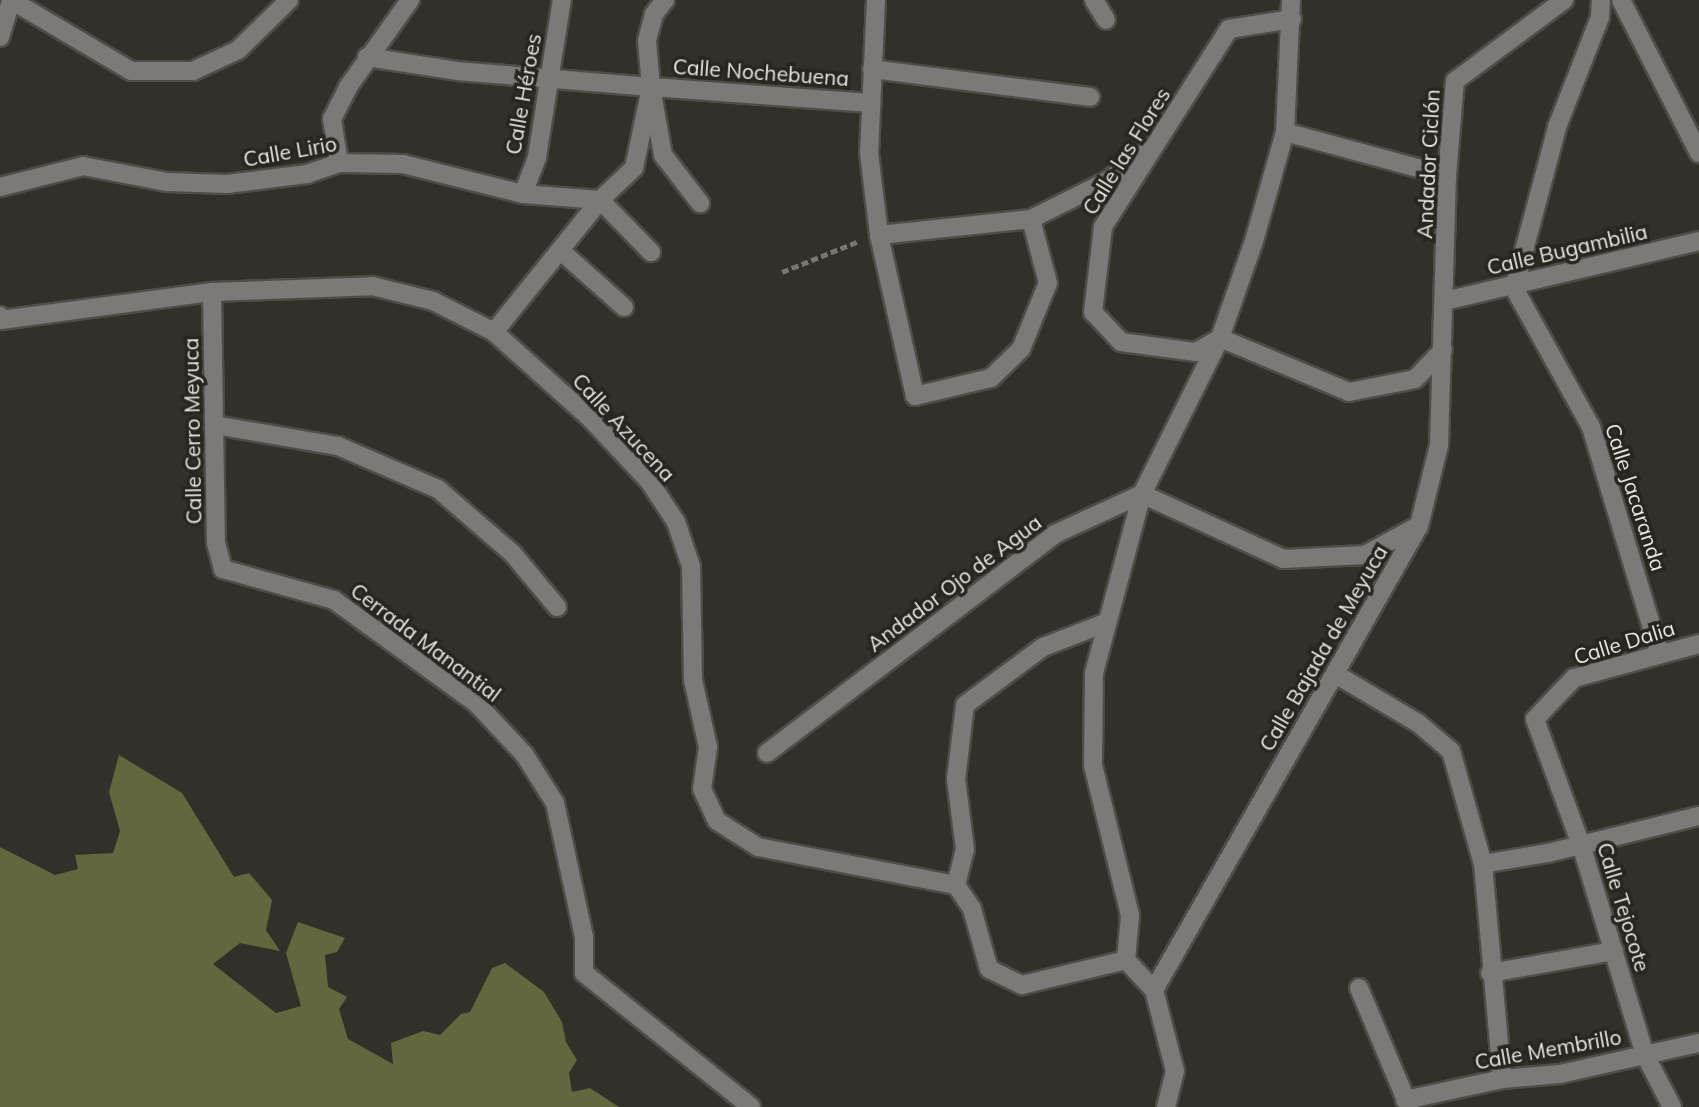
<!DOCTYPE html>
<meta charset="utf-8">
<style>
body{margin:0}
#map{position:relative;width:1699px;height:1107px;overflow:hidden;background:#332f29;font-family:Mulish,sans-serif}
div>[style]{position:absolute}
.forest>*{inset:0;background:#62673e}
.path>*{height:4.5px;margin-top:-2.25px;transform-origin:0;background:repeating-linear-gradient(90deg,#7a7772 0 7px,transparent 0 10.5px)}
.roads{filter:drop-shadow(2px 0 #504c47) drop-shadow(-2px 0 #504c47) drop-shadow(0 2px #504c47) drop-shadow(0 -2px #504c47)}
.minor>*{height:18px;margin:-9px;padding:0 9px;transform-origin:9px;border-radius:9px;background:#7d7978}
span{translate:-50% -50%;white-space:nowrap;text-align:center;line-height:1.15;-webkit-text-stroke:7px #29251f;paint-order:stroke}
.street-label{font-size:21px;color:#e8e6e2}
</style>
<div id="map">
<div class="forest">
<div style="clip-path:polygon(119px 755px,182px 793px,234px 877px,249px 873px,272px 900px,266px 930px,280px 951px,240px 943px,213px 964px,276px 1013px,301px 1006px,286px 953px,298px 922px,345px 938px,337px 952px,325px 955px,328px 987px,347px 997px,339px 1009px,348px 1039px,393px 1064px,391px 1043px,423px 1031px,440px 1035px,461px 1014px,470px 1012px,492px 968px,505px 963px,544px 992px,562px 1022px,566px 1042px,577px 1060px,569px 1073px,572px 1092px,590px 1088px,619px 1107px,0 1107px,0 847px,55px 875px,78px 869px,75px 855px,113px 853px,120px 831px,109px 792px)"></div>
</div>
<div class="path">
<div style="left:782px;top:272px;width:83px;rotate:-21.9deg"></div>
</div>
<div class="roads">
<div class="minor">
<div style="left:11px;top:0;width:139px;rotate:30.6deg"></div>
<div style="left:131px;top:71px;width:62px"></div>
<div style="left:193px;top:71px;width:50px;rotate:-25deg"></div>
<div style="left:238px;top:50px;width:71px;rotate:-44.4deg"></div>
<div style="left:665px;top:0;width:18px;rotate:128deg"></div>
<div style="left:654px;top:14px;width:28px;rotate:105deg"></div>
<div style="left:647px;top:41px;width:46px;rotate:85deg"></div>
<div style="left:651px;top:87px;width:69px;rotate:80deg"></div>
<div style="left:663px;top:155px;width:61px;rotate:52.4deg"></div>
<div style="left:876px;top:0;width:153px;rotate:92.6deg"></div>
<div style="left:869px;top:153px;width:83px;rotate:83deg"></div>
<div style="left:879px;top:235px;width:165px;rotate:77.4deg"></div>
<div style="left:915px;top:396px;width:78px;rotate:-13.3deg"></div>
<div style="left:991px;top:378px;width:42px;rotate:-44deg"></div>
<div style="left:1021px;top:349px;width:71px;rotate:-67.8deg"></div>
<div style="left:1048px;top:283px;width:66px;rotate:-104.9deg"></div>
<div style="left:1094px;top:0;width:23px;rotate:59deg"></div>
<div style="left:1621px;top:0;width:172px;rotate:63deg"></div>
<div style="left:1292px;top:19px;width:64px;rotate:171deg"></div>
<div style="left:1229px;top:29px;width:235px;rotate:122.5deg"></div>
<div style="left:1103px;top:227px;width:86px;rotate:96.7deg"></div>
<div style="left:1093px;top:312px;width:41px;rotate:47deg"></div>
<div style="left:1121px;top:342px;width:76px;rotate:7.6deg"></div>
<div style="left:1196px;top:352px;width:28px;rotate:-30deg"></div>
<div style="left:1220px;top:338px;width:140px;rotate:22.7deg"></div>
<div style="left:1349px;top:392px;width:67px;rotate:-11.1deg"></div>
<div style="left:1415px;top:379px;width:40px;rotate:-46deg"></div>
<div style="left:0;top:37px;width:39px;rotate:-73deg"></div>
<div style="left:367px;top:57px;width:91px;rotate:8.8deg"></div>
<div style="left:457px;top:71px;width:195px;rotate:4.7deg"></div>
<div style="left:872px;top:69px;width:220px;rotate:7.3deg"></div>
<div style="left:1285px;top:132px;width:168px;rotate:15.2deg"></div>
<div style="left:339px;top:163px;width:45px;rotate:-99deg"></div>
<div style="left:332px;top:119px;width:36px;rotate:-63deg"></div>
<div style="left:348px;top:87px;width:107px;rotate:-54.5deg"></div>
<div style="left:0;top:187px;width:86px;rotate:-14.2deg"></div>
<div style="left:83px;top:166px;width:86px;rotate:10.8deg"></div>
<div style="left:167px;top:182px;width:60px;rotate:1.9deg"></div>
<div style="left:227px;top:184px;width:81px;rotate:-7.1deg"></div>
<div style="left:307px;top:174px;width:34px;rotate:-19deg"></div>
<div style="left:339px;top:163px;width:64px;rotate:0.9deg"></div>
<div style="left:403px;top:164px;width:124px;rotate:14deg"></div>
<div style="left:523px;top:194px;width:77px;rotate:4.5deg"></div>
<div style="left:600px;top:200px;width:73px;rotate:45.6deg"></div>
<div style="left:523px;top:194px;width:40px;rotate:-69deg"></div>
<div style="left:537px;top:157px;width:159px;rotate:-81deg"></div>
<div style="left:879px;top:235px;width:153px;rotate:-6deg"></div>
<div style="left:1031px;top:219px;width:85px;rotate:-26.6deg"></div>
<div style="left:1107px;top:181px;width:51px;rotate:-36.2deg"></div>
<div style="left:562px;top:252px;width:83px;rotate:41.6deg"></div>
<div style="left:1514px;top:288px;width:159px;rotate:61deg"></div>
<div style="left:1591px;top:427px;width:237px;rotate:73.1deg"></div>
<div style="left:1514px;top:288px;width:167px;rotate:-75deg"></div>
<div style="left:1557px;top:127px;width:118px;rotate:-68.6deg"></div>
<div style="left:1600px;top:17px;width:17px;rotate:-87deg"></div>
<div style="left:212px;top:292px;width:251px;rotate:89.1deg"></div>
<div style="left:216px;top:543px;width:27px;rotate:75deg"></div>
<div style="left:223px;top:569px;width:115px;rotate:15.6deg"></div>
<div style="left:334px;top:600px;width:177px;rotate:36deg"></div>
<div style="left:477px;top:704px;width:69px;rotate:46.8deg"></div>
<div style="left:524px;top:754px;width:58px;rotate:57.7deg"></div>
<div style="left:555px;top:803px;width:137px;rotate:77.8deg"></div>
<div style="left:584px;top:937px;width:36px;rotate:90deg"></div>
<div style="left:584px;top:973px;width:214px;rotate:38.7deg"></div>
<div style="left:1445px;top:301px;width:261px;rotate:-13.3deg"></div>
<div style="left:0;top:316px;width:4px;rotate:76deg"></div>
<div style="left:1px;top:320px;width:213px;rotate:-7.6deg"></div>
<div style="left:212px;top:292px;width:160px;rotate:-2.1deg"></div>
<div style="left:372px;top:286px;width:63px;rotate:13.8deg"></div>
<div style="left:433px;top:301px;width:68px;rotate:26.9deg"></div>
<div style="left:494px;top:332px;width:130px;rotate:41.9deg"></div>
<div style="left:591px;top:419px;width:85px;rotate:46.9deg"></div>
<div style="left:649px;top:481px;width:49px;rotate:56.6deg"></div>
<div style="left:676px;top:522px;width:46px;rotate:71.2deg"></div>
<div style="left:691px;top:566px;width:114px;rotate:89deg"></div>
<div style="left:693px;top:680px;width:69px;rotate:77.4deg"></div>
<div style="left:708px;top:747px;width:42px;rotate:98.1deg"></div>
<div style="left:702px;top:789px;width:35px;rotate:65deg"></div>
<div style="left:717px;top:821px;width:49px;rotate:32.4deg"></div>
<div style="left:758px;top:847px;width:202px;rotate:10.9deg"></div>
<div style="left:494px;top:332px;width:169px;rotate:-51.2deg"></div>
<div style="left:600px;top:200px;width:47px;rotate:-43.3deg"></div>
<div style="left:634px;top:168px;width:83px;rotate:-78.1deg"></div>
<div style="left:651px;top:87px;width:221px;rotate:4.2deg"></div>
<div style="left:215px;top:425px;width:125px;rotate:9.7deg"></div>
<div style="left:338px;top:446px;width:109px;rotate:23.3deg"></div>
<div style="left:438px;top:489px;width:99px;rotate:40.9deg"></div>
<div style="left:513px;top:554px;width:69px;rotate:50.3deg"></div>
<div style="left:1105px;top:623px;width:66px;rotate:158.8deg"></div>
<div style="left:1043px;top:647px;width:97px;rotate:143.4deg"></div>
<div style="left:965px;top:705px;width:75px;rotate:96.9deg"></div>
<div style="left:956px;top:779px;width:71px;rotate:82.7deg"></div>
<div style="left:965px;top:849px;width:37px;rotate:104deg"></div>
<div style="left:956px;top:885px;width:29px;rotate:56deg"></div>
<div style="left:972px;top:909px;width:62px;rotate:74.2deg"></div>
<div style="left:989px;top:969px;width:37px;rotate:26deg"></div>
<div style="left:1022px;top:985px;width:107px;rotate:-13.5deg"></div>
<div style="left:1337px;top:675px;width:94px;rotate:30.7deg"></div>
<div style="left:1418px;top:723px;width:43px;rotate:40.3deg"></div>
<div style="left:1451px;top:751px;width:117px;rotate:74.2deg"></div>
<div style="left:1483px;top:864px;width:216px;rotate:84.9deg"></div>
<div style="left:767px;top:753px;width:362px;rotate:-37.2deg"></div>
<div style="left:1055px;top:534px;width:96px;rotate:-24.7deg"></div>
<div style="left:1142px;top:494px;width:155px;rotate:24.7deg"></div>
<div style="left:1283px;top:559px;width:82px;rotate:-2.8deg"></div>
<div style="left:1365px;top:555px;width:60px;rotate:-28.7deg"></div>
<div style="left:1483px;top:864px;width:66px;rotate:-9.6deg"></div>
<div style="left:1548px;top:853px;width:155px;rotate:-13.8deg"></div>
<div style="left:1490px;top:973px;width:126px;rotate:-10.1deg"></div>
<div style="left:1359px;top:988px;width:129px;rotate:67.2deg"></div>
<div style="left:1154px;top:990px;width:534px;rotate:-60.27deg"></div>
<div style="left:1419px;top:526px;width:83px;rotate:-76.1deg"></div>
<div style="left:1439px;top:445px;width:269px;rotate:-88.3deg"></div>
<div style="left:1447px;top:176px;width:95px;rotate:-85.2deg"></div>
<div style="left:1455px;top:81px;width:136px;rotate:-36.6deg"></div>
<div style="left:1405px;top:1100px;width:99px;rotate:-12.2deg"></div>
<div style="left:1502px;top:1079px;width:58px;rotate:-4.9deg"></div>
<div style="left:1560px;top:1074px;width:142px;rotate:-12.6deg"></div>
<div style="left:1166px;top:1107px;width:37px;rotate:-76deg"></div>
<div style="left:1175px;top:1071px;width:84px;rotate:-104.5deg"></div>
<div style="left:1154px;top:990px;width:41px;rotate:-133deg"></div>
<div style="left:1126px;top:960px;width:45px;rotate:-84.9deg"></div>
<div style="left:1130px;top:915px;width:154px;rotate:-103.9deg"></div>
<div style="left:1093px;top:765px;width:92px;rotate:-89.4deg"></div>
<div style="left:1094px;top:673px;width:185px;rotate:-75deg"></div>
<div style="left:1142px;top:494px;width:174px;rotate:-63.4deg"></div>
<div style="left:1220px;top:338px;width:103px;rotate:-70.7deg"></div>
<div style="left:1254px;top:241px;width:113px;rotate:-74.1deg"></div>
<div style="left:1285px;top:132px;width:132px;rotate:-87.4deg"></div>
<div style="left:1672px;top:1107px;width:59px;rotate:-117.4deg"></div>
<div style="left:1645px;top:1055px;width:220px;rotate:-106.9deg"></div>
<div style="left:1581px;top:845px;width:134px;rotate:-110.1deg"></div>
<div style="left:1535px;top:719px;width:57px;rotate:-46.4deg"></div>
<div style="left:1574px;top:678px;width:130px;rotate:-15.2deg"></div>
</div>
</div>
<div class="street-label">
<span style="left:761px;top:72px;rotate:4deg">Calle Nochebuena</span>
<span style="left:523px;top:94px;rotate:-80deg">Calle Héroes</span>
<span style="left:290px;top:151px;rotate:-10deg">Calle Lirio</span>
<span style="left:1126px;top:151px;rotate:-58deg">Calle las Flores</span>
<span style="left:1428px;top:164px;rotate:-87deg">Andador Ciclón</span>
<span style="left:1567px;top:249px;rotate:-13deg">Calle Bugambilia</span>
<span style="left:624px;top:427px;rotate:47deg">Calle Azucena</span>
<span style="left:192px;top:431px;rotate:-91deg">Calle Cerro Meyuca</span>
<span style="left:1636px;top:497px;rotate:72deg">Calle Jacaranda</span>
<span style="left:954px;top:583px;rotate:-37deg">Andador Ojo de Agua</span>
<span style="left:426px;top:642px;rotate:37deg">Cerrada Manantial</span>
<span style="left:1624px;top:642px;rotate:-17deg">Calle Dalia</span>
<span style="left:1323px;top:648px;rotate:-60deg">Calle Bajada de Meyuca</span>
<span style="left:1624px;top:907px;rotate:73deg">Calle Tejocote</span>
<span style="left:1548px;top:1049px;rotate:-10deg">Calle Membrillo</span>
</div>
</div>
